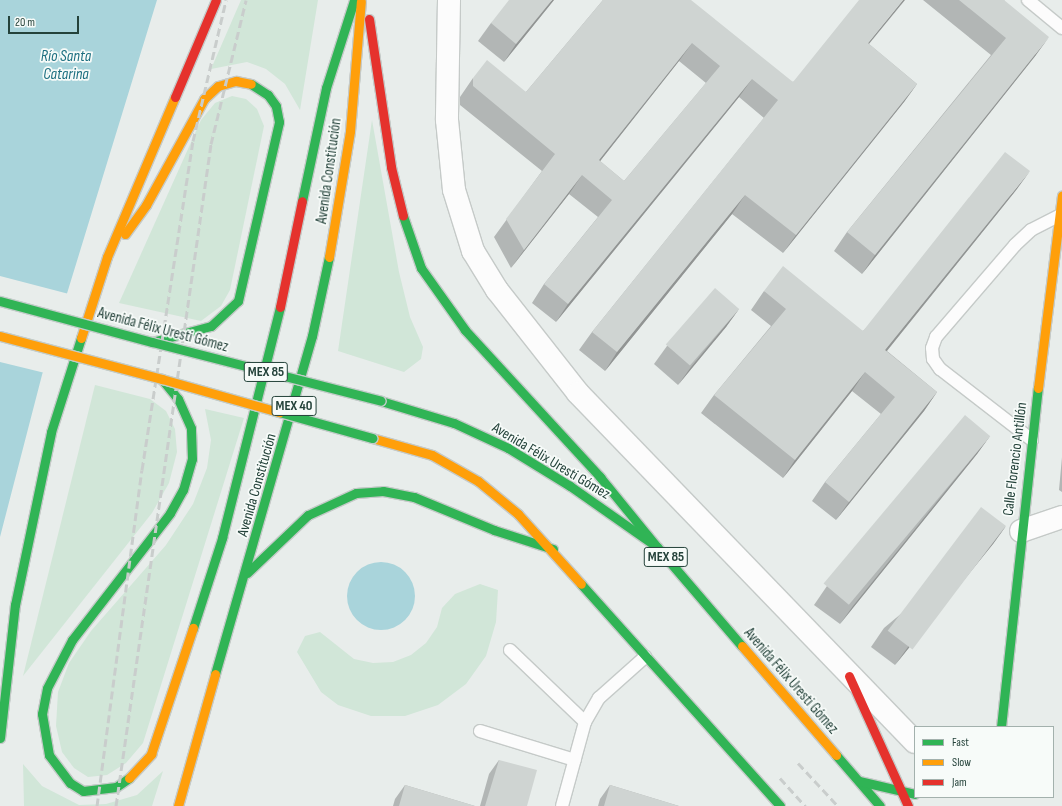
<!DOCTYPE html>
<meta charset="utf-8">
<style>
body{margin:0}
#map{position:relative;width:1062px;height:806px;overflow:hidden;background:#e8edeb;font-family:"Sofia Sans Condensed",sans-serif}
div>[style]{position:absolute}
.green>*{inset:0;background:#d1e6d8}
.water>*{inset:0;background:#a9d4db}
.round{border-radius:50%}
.pier>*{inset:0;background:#e8edeb}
.roads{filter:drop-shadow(1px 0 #c5cac8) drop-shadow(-1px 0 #c5cac8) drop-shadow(0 1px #c5cac8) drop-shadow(0 -1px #c5cac8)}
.lane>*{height:12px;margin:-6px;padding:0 6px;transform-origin:6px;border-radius:6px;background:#fcfcfc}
.street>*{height:22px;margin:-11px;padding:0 11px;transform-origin:11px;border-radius:11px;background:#fcfcfc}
.fast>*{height:9px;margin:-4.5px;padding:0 4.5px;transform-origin:4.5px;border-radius:4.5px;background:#30b455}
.slow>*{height:9px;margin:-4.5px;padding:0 4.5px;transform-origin:4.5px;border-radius:4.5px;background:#ff9f0a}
.jam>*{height:9px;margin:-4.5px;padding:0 4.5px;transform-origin:4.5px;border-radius:4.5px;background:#e5322d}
.rail>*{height:3px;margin-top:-1.5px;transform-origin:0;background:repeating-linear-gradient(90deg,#c9cdcc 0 8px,transparent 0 12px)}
.bridges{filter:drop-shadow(1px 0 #c3ccc9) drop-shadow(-1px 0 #c3ccc9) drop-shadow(0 1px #c3ccc9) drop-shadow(0 -1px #c3ccc9)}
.fast-bridge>*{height:9px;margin:-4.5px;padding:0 4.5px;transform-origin:4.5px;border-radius:4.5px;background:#30b455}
.slow-bridge>*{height:9px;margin:-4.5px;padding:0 4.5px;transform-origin:4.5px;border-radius:4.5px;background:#ff9f0a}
.wall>*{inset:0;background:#b2b6b5}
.shaded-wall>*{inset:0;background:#919493}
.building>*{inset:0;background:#cfd4d2;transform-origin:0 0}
span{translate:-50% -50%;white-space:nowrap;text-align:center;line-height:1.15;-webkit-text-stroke:3.5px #f7fbf9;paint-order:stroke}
.shield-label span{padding:1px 3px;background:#f7fbf9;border:1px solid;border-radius:3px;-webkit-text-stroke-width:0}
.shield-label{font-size:14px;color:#24423a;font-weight:700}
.street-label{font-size:15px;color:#24423a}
.water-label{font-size:16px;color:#1c6f80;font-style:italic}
.legend{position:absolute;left:914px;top:726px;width:140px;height:72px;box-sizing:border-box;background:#f7fbf9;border:1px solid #a3b1ad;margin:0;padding:5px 7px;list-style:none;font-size:12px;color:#24423a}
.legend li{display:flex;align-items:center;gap:8px;height:20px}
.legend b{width:20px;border:1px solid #a3b1ad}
.scale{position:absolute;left:8px;top:16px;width:71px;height:18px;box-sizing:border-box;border:2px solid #24423a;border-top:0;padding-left:5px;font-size:12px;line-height:14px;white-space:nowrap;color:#24423a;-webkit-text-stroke:3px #f7fbf9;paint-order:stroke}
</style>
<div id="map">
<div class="green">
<div style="clip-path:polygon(241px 0,318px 0,300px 110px,285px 84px,266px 69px,247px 62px,211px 69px)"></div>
<div style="clip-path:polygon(232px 96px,246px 99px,257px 109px,264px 126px,230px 290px,221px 306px,201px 321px,119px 303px,201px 120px,215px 103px)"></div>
<div style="clip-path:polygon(372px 120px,399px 272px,410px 317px,423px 347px,421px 359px,404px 372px,338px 351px)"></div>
<div style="clip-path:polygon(95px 385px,150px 399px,166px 411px,175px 429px,177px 452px,169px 483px,152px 513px,23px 676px)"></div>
<div style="clip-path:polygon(205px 409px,244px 418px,143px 743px,126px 763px,107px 775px,88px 777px,74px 768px,62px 752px,56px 726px,58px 692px,69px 663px,91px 631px,166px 545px,193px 504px,207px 468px,211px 440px)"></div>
<div style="clip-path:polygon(480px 584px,498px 590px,496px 622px,486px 656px,466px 684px,438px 705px,405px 716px,371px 716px,338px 705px,321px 692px,297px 652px,305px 636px,320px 632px,354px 659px,373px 663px,393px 662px,411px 655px,426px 643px,437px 627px,442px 608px,455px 594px)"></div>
<div style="clip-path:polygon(23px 764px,42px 786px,79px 805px,106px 804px,137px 795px,163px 771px,152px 806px,24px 806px)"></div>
</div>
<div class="water">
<div style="clip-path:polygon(0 0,157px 0,42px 375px,0 537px)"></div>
<div class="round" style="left:347px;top:562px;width:68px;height:68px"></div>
</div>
<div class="pier">
<div style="clip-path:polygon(0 276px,69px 294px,45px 373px,0 362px)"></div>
</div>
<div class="roads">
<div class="lane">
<div style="left:1028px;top:0;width:44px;rotate:39.5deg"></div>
<div style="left:1032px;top:440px;width:116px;rotate:-142.3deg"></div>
<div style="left:940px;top:369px;width:12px;rotate:-125deg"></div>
<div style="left:933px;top:359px;width:11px;rotate:-95deg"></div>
<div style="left:932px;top:348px;width:12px;rotate:-70deg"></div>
<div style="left:936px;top:337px;width:121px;rotate:-49.3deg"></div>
<div style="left:1015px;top:245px;width:22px;rotate:-43deg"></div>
<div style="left:1031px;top:230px;width:33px;rotate:-27deg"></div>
<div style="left:510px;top:650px;width:104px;rotate:43.8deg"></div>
<div style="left:585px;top:722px;width:87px;rotate:105.3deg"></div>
<div style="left:585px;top:722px;width:28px;rotate:-60deg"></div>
<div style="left:599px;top:698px;width:62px;rotate:-41.7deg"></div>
<div style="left:480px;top:731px;width:99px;rotate:17deg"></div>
</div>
<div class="street">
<div style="left:449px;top:0;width:120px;rotate:91deg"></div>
<div style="left:447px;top:120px;width:70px;rotate:84.3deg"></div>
<div style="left:454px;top:190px;width:64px;rotate:72.7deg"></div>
<div style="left:473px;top:251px;width:46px;rotate:58.4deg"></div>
<div style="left:497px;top:290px;width:131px;rotate:51.8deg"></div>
<div style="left:578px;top:393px;width:485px;rotate:46deg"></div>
<div style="left:1021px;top:531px;width:43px;rotate:-18.9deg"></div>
</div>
<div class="fast">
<div style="left:302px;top:201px;width:116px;rotate:-78deg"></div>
<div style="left:326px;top:88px;width:92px;rotate:-72.3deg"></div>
<div style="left:403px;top:216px;width:55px;rotate:70.9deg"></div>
<div style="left:421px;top:268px;width:76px;rotate:54.6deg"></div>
<div style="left:465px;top:330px;width:200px;rotate:47.4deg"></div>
<div style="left:600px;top:477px;width:90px;rotate:50.8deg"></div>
<div style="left:152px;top:342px;width:61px;rotate:-15.2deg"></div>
<div style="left:211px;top:326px;width:37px;rotate:-43deg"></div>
<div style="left:238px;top:301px;width:184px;rotate:-77.1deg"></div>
<div style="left:279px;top:122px;width:16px;rotate:-101deg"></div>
<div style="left:276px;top:106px;width:14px;rotate:-126deg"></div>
<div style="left:268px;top:95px;width:20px;rotate:-147deg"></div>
<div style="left:381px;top:401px;width:76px;rotate:16.8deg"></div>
<div style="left:454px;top:423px;width:60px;rotate:24.8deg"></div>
<div style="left:508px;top:448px;width:73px;rotate:31.5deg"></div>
<div style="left:570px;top:486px;width:106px;rotate:35deg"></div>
<div style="left:657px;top:547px;width:130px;rotate:49.4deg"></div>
<div style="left:247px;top:573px;width:84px;rotate:-43.6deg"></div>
<div style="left:308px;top:515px;width:53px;rotate:-24.6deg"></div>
<div style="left:356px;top:493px;width:27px;rotate:-4deg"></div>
<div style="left:383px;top:491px;width:32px;rotate:11deg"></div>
<div style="left:414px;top:497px;width:87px;rotate:22.4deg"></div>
<div style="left:494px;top:530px;width:62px;rotate:17.9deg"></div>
<div style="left:581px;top:584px;width:298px;rotate:48.1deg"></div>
<div style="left:193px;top:628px;width:95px;rotate:-72.1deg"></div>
<div style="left:222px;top:538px;width:238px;rotate:-75.9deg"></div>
<div style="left:215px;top:674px;width:352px;rotate:-74deg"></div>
<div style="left:312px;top:336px;width:81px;rotate:-77.9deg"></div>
<div style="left:1001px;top:727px;width:341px;rotate:-83.8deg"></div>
<div style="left:0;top:738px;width:134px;rotate:-83.6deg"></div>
<div style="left:15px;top:605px;width:177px;rotate:-78.2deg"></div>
<div style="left:51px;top:432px;width:99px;rotate:-72.3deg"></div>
<div style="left:836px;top:755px;width:67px;rotate:49.2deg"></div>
<div style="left:129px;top:778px;width:16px;rotate:145deg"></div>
<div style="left:116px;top:787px;width:33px;rotate:173deg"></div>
<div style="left:83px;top:791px;width:15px;rotate:-148deg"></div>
<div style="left:70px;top:783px;width:35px;rotate:-127deg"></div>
<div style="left:49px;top:755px;width:42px;rotate:-99.7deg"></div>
<div style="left:42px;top:714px;width:26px;rotate:-79deg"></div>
<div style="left:47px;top:688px;width:54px;rotate:-62.5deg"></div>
<div style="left:72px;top:640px;width:160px;rotate:-52.3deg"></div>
<div style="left:170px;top:513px;width:26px;rotate:-61deg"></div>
<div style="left:183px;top:490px;width:32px;rotate:-74deg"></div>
<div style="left:192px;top:459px;width:31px;rotate:-92deg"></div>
<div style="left:191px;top:428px;width:32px;rotate:-114deg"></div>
<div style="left:178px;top:399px;width:26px;rotate:-129deg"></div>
<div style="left:859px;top:781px;width:57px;rotate:13.1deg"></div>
</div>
<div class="slow">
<div style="left:125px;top:234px;width:36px;rotate:-54deg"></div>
<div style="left:146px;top:205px;width:121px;rotate:-61.3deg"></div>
<div style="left:204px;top:99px;width:19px;rotate:-43deg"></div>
<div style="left:218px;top:86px;width:19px;rotate:-16deg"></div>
<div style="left:236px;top:81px;width:15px;rotate:11deg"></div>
<div style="left:329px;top:257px;width:128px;rotate:-80.5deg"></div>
<div style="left:350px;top:131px;width:130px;rotate:-85.2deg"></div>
<div style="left:81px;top:338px;width:85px;rotate:-72.2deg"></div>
<div style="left:107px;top:257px;width:174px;rotate:-67deg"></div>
<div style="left:1038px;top:388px;width:194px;rotate:-82.9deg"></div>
<div style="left:372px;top:438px;width:62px;rotate:15.8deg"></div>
<div style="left:432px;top:455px;width:53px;rotate:29.5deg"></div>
<div style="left:478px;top:481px;width:52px;rotate:39.5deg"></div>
<div style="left:518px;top:514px;width:94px;rotate:48deg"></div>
<div style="left:742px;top:646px;width:144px;rotate:49.2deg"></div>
<div style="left:129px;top:778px;width:33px;rotate:-47deg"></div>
<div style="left:151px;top:754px;width:133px;rotate:-71.6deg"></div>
<div style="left:178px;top:806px;width:137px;rotate:-74.3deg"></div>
</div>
<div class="jam">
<div style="left:369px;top:19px;width:150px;rotate:81.5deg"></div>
<div style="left:391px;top:167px;width:50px;rotate:76.2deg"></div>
<div style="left:175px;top:97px;width:105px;rotate:-67.1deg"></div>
<div style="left:280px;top:307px;width:108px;rotate:-78.3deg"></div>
<div style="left:849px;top:676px;width:143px;rotate:65.6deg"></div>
</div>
</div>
<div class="rail">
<div style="left:798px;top:763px;width:59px;rotate:47.1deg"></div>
<div style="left:780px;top:778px;width:38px;rotate:48deg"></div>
<div style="left:97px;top:806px;width:339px;rotate:-82.4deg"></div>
<div style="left:142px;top:470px;width:333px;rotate:-81.2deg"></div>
<div style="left:193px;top:141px;width:145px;rotate:-76.8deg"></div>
<div style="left:116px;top:806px;width:669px;rotate:-81.83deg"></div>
<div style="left:211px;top:144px;width:148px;rotate:-76.3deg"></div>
</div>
<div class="bridges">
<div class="fast-bridge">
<div style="left:0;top:301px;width:157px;rotate:15.1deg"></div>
<div style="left:152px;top:342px;width:236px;rotate:14.4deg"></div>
<div style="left:279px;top:412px;width:97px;rotate:15.6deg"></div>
</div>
<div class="slow-bridge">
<div style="left:0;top:336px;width:168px;rotate:14.9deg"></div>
<div style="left:162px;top:379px;width:122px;rotate:15.8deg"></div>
</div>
</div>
<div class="wall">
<div style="clip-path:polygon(554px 0,504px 62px,478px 41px,491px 23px)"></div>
<div style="clip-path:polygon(evenodd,603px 0,793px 82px,869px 44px,917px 84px,904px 102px,783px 253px,732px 214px,605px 371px,579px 350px,592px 332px,764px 118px,739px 97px,556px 322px,532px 303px,544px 284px,598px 217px,569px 194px,511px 268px,494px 237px,542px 171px,460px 105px,460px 97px,473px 78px,526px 92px,603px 0,679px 61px,706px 83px,624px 181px,600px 161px,679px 61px)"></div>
<div style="clip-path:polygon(923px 0,1004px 0,1036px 55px,862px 274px,834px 251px,847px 232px,991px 55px)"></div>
<div style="clip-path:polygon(1017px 189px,887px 351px,937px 392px,924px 411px,836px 520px,812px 501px,825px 482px,881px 414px,852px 391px,783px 478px,701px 413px,714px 395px,771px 326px,751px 310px,764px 291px,863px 331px)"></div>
<div style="clip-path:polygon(739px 309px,726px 327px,678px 385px,654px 364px,667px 346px)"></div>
<div style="clip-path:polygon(990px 436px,977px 454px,840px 624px,814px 605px,827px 586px)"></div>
<div style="clip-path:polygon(1062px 457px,1062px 492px,1059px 490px)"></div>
<div style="clip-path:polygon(1006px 526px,993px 544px,895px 665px,871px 647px,884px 628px)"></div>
<div style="clip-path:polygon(499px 760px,527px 806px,480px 806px,489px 774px)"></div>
<div style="clip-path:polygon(405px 785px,475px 806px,393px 806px,395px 799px)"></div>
<div style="clip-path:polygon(610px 785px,679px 806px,598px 806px,600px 799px)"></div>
</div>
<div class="shaded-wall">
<div style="clip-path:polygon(552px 0,554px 0,504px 62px,516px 44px)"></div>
<div style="clip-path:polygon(903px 0,905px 0,855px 61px,868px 43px)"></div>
<div style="clip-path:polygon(1049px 37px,1036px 55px,862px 274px,875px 255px)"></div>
<div style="clip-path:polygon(692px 43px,679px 61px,586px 179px,599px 160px)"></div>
<div style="clip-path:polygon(752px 79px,739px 97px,556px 322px,568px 304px)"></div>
<div style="clip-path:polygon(917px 84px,904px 102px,783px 253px,796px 235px)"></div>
<div style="clip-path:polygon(1030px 171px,1017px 189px,873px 368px,885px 350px)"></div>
<div style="clip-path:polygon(582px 175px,569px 194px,511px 268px,524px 250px)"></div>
<div style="clip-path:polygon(745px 195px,732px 214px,605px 371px,617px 352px)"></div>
<div style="clip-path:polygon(739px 309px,726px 327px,678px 385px,691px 367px)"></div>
<div style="clip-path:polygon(865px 372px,852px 391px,783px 478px,795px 460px)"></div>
<div style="clip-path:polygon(937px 392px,924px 411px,836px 520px,849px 502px)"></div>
<div style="clip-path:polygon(990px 436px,977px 454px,840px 624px,853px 606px)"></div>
<div style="clip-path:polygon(1006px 526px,993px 544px,895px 665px,908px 647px)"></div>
</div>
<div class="building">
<div style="clip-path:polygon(509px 0,552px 0,516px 44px,491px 23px)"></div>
<div style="clip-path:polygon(evenodd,603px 0,691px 0,793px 82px,859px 0,903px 0,868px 43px,917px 84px,796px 235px,745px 195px,617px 352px,592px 332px,778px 100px,752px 79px,568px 304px,544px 284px,612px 200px,582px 175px,524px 250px,506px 219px,555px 154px,473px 86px,473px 78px,487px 60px,526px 92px,603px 0,692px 43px,720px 66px,624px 181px,599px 160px,692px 43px)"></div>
<div style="clip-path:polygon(959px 0,1004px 0,1049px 37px,875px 255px,847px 232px,1006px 38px)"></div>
<div style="clip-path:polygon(1005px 152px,1030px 171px,885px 350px,937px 392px,849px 502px,825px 482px,895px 397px,865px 372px,795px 460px,714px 395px,786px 309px,764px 291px,783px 266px,863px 331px)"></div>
<div style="left:715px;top:288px;width:32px;height:75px;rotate:41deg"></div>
<div style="left:965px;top:415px;width:33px;height:220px;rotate:40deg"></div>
<div style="left:981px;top:507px;width:31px;height:155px;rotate:37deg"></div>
<div style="clip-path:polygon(499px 760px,537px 770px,527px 806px,485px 806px)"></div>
<div style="clip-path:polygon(405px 785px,475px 806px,399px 806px)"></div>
<div style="clip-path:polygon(610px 785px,679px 806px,604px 806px)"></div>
</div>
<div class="shield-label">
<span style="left:266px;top:372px">MEX 85</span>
<span style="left:294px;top:406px">MEX 40</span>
<span style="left:666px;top:557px">MEX 85</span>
</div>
<div class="street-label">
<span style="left:329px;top:171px;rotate:-82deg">Avenida Constitución</span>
<span style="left:163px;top:330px;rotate:15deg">Avenida Félix Uresti Gómez</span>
<span style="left:1015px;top:459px;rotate:-83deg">Calle Florencio Antillón</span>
<span style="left:551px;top:461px;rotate:31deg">Avenida Félix Uresti Gómez</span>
<span style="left:257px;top:485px;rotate:-74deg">Avenida Constitución</span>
<span style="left:791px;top:681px;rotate:49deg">Avenida Félix Uresti Gómez</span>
</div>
<div class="water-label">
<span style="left:66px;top:66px">Río Santa<br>Catarina</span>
</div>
<ul class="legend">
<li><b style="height:5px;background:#30b455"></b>Fast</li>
<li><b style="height:5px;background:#ff9f0a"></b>Slow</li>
<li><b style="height:5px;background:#e5322d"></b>Jam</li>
</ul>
<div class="scale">20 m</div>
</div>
